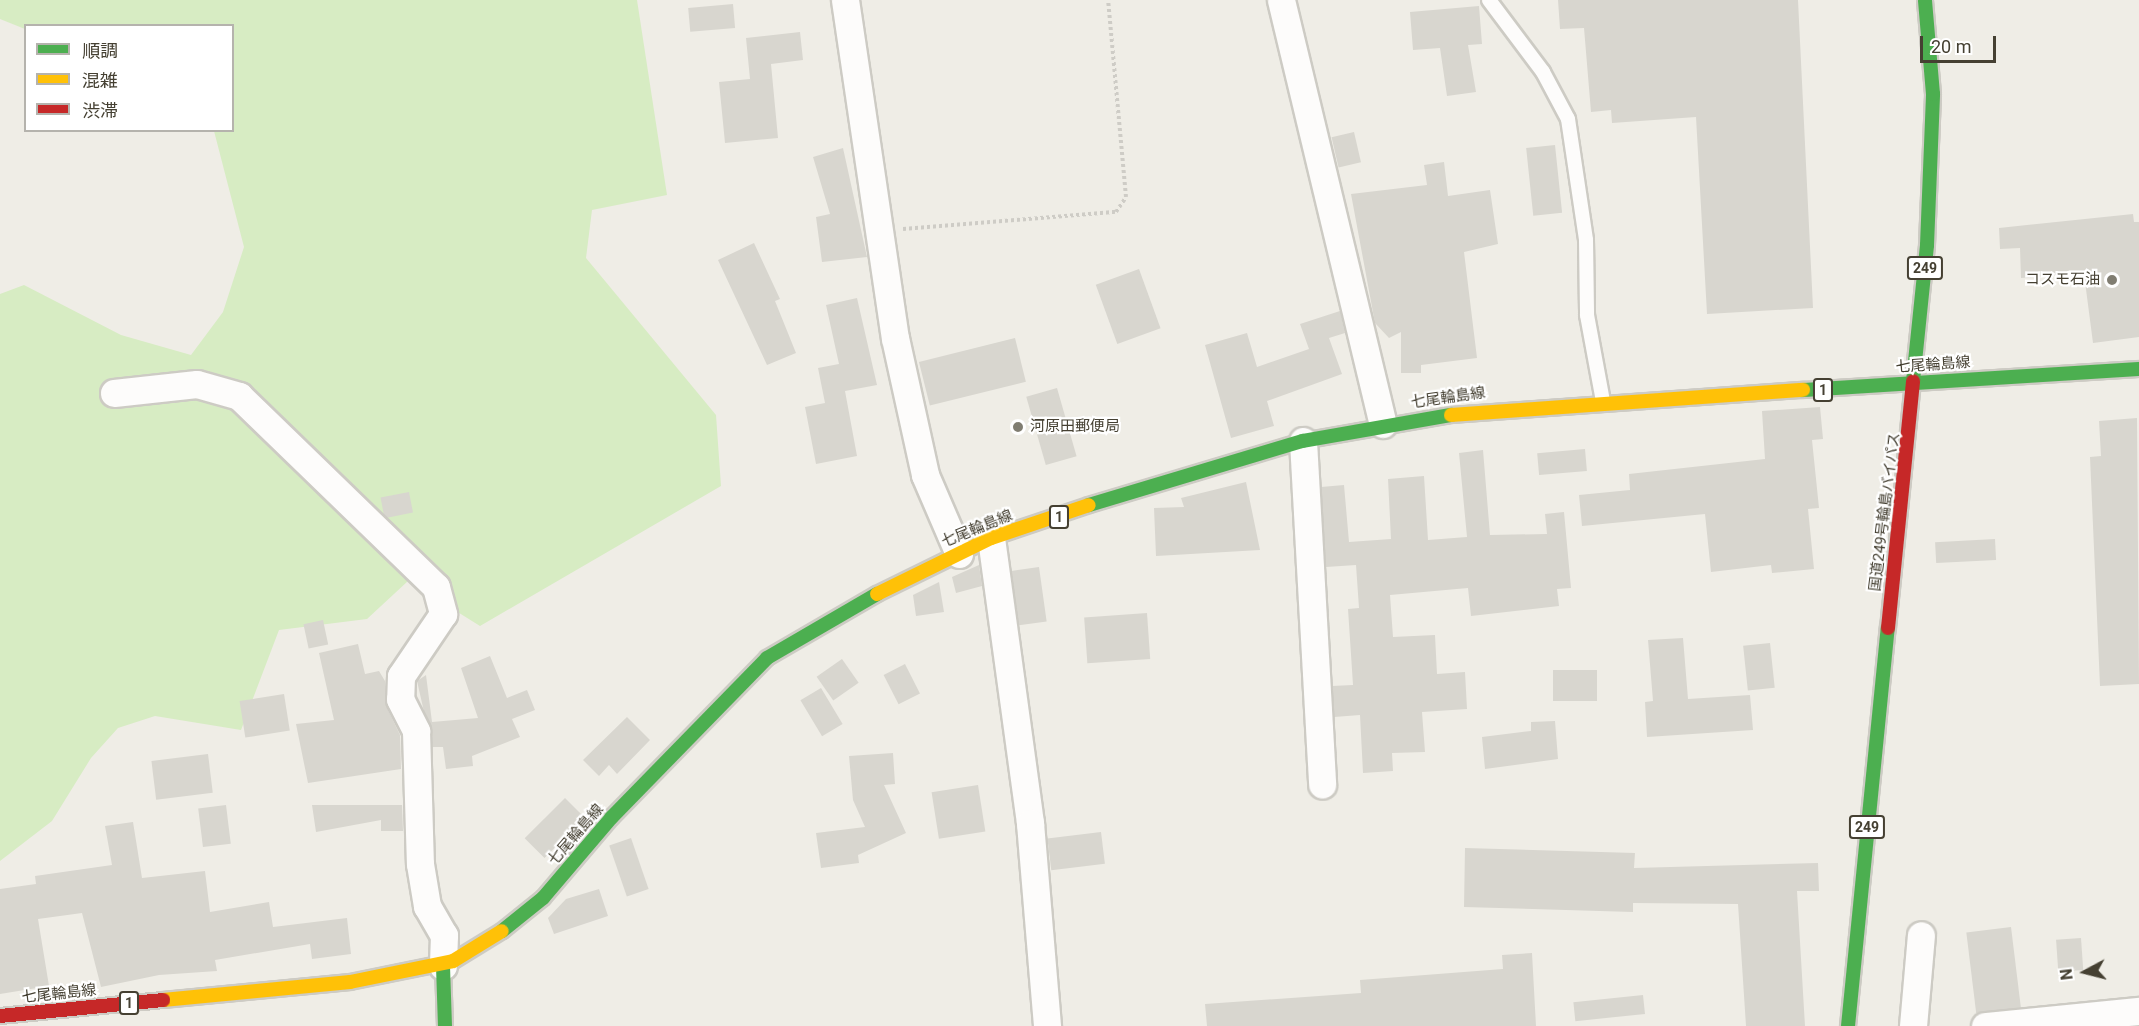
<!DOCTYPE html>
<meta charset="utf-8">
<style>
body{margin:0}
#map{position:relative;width:2139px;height:1026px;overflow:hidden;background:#efede6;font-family:Roboto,"Noto Sans JP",sans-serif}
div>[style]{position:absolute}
.green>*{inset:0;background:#d7ecc3}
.building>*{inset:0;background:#d8d6cf;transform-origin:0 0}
.path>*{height:4px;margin-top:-2px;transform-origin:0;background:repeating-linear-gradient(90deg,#ceccc6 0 3px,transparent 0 6px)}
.roads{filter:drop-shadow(2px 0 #cdcbc4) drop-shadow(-2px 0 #cdcbc4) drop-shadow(0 2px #cdcbc4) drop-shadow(0 -2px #cdcbc4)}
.lane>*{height:14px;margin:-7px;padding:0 7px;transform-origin:7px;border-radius:7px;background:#fdfcfb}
.street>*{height:27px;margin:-13.5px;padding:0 13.5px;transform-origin:13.5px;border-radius:13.5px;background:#fdfcfb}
.fast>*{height:14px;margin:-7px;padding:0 7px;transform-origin:7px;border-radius:7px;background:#4caf50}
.slow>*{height:14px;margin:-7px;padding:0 7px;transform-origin:7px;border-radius:7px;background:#ffc107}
.jam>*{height:14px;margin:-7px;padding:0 7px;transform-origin:7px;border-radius:7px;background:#c62828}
.dots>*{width:16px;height:16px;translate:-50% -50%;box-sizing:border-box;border:3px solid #fff;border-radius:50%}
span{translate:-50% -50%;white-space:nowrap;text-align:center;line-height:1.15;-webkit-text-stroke:4.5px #fff;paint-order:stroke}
.shield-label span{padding:2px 4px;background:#fff;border:2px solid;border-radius:4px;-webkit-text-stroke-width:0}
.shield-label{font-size:14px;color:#454032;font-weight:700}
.poi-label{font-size:15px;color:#454032}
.right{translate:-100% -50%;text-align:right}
.left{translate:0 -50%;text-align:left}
.street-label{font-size:15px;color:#454032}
.legend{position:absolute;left:24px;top:24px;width:210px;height:108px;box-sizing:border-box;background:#fff;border:2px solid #b5b3ad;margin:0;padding:8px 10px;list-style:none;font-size:18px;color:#454032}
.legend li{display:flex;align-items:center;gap:12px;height:30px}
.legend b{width:30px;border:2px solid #b5b3ad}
.north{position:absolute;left:2055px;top:942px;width:60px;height:60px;-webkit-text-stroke:4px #fff;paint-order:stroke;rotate:263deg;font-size:16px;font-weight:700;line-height:24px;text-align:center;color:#454032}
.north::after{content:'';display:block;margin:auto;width:21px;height:27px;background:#454032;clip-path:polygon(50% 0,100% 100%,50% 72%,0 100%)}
.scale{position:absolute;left:1920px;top:36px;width:76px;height:27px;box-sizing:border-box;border:3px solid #454032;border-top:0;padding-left:8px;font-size:18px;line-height:21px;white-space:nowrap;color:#454032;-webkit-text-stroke:4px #fff;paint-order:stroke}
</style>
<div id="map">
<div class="green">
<div style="clip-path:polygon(0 0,637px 0,667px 195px,592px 210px,586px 258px,716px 415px,721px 486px,480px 626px,408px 581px,367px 619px,279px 630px,241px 730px,155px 716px,118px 728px,91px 758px,52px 821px,0 861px,0 294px,24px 285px,121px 335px,191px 355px,223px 312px,244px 247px,214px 131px,232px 130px,232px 26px,25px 29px,0 19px)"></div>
</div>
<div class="building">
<div style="clip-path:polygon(1558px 0,1798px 0,1813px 308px,1707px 314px,1696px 117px,1612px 123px,1611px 110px,1591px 112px,1584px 28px,1560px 29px)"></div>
<div style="left:733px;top:4px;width:24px;height:45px;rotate:85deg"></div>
<div style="clip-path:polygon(1479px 6px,1482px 44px,1468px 45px,1476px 92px,1447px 96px,1440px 48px,1413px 50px,1410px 12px)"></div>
<div style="clip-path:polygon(800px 32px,803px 60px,771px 64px,778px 138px,725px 143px,719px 82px,750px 79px,746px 38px)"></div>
<div style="left:1354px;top:132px;width:31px;height:23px;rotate:77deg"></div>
<div style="left:1555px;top:145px;width:68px;height:29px;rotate:84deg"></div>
<div style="clip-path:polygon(843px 148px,867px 257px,822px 262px,816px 217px,830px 214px,813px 157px)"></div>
<div style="clip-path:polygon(1444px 162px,1448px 196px,1490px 190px,1498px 244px,1464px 252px,1477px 358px,1421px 365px,1421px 373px,1401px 373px,1401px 332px,1389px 338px,1375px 323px,1351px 194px,1427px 185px,1424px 165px)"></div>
<div style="clip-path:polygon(2133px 214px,2134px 222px,2139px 222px,2139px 337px,2093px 343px,2084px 274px,2021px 278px,2020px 248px,2000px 249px,1999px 228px)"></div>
<div style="clip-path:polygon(754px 243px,780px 299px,775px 301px,796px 353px,767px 365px,718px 260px)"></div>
<div style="left:1139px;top:269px;width:63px;height:46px;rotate:70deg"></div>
<div style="clip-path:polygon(857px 298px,877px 385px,845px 391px,857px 456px,816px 464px,805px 407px,825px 403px,818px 368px,839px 364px,826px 305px)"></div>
<div style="clip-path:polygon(1340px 311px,1345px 333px,1329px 338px,1342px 374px,1267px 401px,1274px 426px,1231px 438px,1205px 345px,1247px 333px,1257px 367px,1309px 349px,1300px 324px)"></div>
<div style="left:1015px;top:338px;width:45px;height:99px;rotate:76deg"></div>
<div style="left:1057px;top:388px;width:71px;height:32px;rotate:74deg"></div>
<div style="clip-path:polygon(1820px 407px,1823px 439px,1812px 440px,1819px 508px,1808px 509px,1814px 569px,1772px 573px,1771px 565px,1711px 572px,1705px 514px,1582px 526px,1579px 495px,1630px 490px,1629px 474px,1765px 459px,1762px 411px)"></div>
<div style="clip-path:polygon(2137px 418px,2139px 684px,2100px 686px,2090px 457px,2101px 456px,2099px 421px)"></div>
<div style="left:1585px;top:449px;width:22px;height:48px;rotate:85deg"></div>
<div style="clip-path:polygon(1483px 450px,1490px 535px,1547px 534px,1545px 514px,1564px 512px,1571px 588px,1557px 589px,1559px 606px,1471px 616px,1468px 588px,1390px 595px,1393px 637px,1435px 635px,1437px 674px,1465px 672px,1467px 709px,1422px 712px,1425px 752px,1392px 753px,1393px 771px,1363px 773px,1360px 715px,1334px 717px,1332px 686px,1353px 685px,1348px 609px,1359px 608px,1356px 565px,1326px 567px,1321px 487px,1344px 485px,1349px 542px,1391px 539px,1388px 479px,1424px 476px,1428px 540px,1467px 537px,1459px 453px)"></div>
<div style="clip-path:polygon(1246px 482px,1260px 550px,1156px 556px,1154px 508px,1184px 507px,1181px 498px)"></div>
<div style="left:409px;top:492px;width:21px;height:29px;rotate:79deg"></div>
<div style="left:1995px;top:539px;width:21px;height:60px;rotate:87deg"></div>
<div style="clip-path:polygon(979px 565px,982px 586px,956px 593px,952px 577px)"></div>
<div style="left:1039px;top:567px;width:55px;height:28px;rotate:82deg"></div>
<div style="clip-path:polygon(939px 582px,944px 612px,916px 616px,913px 595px)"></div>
<div style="left:1147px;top:613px;width:46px;height:63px;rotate:86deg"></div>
<div style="left:323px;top:620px;width:25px;height:20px;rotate:78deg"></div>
<div style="clip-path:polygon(1683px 638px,1688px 699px,1750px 695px,1753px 730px,1647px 737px,1645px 702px,1653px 701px,1648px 640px)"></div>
<div style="left:1770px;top:643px;width:45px;height:27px;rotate:84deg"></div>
<div style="clip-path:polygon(358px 644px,365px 674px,379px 671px,385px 681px,386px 706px,400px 735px,401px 769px,308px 783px,296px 724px,334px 720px,319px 653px)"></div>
<div style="clip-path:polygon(490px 656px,507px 698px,527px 690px,535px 710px,512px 719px,520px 737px,472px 756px,473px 766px,446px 769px,443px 747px,432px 747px,417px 681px,426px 675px,432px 722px,478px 718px,461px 668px)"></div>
<div style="left:842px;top:659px;width:29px;height:31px;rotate:55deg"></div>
<div style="left:905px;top:664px;width:33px;height:24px;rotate:63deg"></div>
<div style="left:1553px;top:670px;width:44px;height:31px"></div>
<div style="left:821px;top:688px;width:42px;height:24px;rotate:59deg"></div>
<div style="left:284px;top:694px;width:37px;height:45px;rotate:81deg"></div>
<div style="clip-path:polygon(627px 717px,650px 740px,617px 774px,609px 765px,599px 776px,583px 760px)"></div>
<div style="clip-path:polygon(1555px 721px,1558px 759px,1485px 769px,1482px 737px,1531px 731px,1531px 722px)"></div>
<div style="clip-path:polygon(893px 753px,895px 784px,884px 785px,906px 833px,858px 855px,859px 863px,821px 868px,816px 833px,865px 827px,853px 800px,849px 756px)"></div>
<div style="left:208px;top:754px;width:39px;height:57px;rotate:83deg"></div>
<div style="left:978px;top:785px;width:47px;height:47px;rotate:81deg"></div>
<div style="left:565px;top:798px;width:28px;height:57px;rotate:45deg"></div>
<div style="left:226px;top:805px;width:39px;height:28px;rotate:83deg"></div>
<div style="clip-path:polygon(312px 805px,402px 805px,403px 831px,381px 831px,381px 820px,316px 832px)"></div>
<div style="clip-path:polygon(133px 822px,142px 878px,205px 871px,210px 912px,269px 902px,273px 927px,347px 918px,351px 954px,312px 959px,310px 944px,215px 960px,217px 971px,159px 975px,101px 987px,82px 913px,38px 919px,49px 986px,0 994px,0 889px,36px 884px,35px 876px,112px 865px,105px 826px)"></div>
<div style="left:1101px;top:832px;width:32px;height:54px;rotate:83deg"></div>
<div style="left:631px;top:838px;width:54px;height:23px;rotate:71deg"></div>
<div style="clip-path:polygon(1465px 848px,1635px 853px,1634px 868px,1818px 863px,1819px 891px,1797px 891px,1805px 1026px,1746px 1026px,1738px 904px,1633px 903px,1633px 912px,1464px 907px)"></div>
<div style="clip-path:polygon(599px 889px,608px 916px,554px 934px,548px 918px,566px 899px)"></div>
<div style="left:2011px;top:927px;width:81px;height:45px;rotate:83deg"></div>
<div style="left:2081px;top:938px;width:32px;height:25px;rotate:86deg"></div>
<div style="clip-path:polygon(1532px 953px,1536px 1026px,1207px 1026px,1205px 1004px,1361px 993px,1360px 980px,1503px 969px,1502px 955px)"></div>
<div style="left:1643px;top:995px;width:19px;height:70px;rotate:84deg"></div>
</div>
<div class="path">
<div style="left:903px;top:229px;width:214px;rotate:-4.6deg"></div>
<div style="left:1116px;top:212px;width:18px;rotate:-56deg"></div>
<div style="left:1126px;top:197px;width:198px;rotate:-95.2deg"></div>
</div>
<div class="roads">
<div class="lane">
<div style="left:1489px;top:0;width:90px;rotate:53.1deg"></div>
<div style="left:1543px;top:72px;width:53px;rotate:62deg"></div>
<div style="left:1568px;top:119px;width:122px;rotate:81.5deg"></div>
<div style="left:1586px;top:240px;width:75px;rotate:89.2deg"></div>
<div style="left:1587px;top:315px;width:87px;rotate:79.5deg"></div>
</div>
<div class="street">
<div style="left:845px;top:0;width:342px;rotate:81.6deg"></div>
<div style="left:895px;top:338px;width:140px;rotate:77.6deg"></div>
<div style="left:925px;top:475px;width:86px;rotate:66.7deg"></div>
<div style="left:1281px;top:0;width:436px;rotate:76.5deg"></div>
<div style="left:114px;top:393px;width:83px;rotate:-6.2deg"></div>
<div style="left:197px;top:384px;width:44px;rotate:15.9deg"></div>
<div style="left:239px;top:396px;width:274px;rotate:44.1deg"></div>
<div style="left:436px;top:587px;width:28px;rotate:75deg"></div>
<div style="left:443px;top:614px;width:75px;rotate:124.1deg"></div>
<div style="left:401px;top:676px;width:23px;rotate:92deg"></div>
<div style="left:400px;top:699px;width:36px;rotate:63deg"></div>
<div style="left:416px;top:731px;width:133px;rotate:88.3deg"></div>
<div style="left:420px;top:864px;width:43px;rotate:80.5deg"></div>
<div style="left:427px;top:906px;width:34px;rotate:60deg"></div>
<div style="left:444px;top:935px;width:31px;rotate:92deg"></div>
<div style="left:1303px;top:441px;width:344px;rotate:86.8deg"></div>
<div style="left:991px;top:538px;width:288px;rotate:82.2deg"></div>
<div style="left:1030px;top:823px;width:204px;rotate:85.2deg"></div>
<div style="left:1913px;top:1026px;width:91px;rotate:-85deg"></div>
<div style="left:1985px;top:1026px;width:155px;rotate:-5.6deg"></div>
</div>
<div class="fast">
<div style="left:1913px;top:381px;width:137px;rotate:-84.1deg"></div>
<div style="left:1927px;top:245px;width:151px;rotate:-87.7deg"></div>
<div style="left:1933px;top:94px;width:94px;rotate:-94.9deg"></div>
<div style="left:1803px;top:390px;width:337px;rotate:-3.6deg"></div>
<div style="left:1089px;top:505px;width:223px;rotate:-16.7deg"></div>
<div style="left:1303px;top:441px;width:150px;rotate:-10deg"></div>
<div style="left:502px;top:931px;width:53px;rotate:-38.8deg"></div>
<div style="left:543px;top:898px;width:106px;rotate:-49.6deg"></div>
<div style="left:612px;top:817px;width:222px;rotate:-45.7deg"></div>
<div style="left:767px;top:658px;width:127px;rotate:-30.2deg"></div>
<div style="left:443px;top:966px;width:60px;rotate:88.1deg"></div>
<div style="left:1848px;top:1026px;width:400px;rotate:-84.3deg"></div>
</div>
<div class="slow">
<div style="left:1451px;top:415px;width:353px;rotate:-4.1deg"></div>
<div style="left:877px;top:594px;width:127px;rotate:-26.2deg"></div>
<div style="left:991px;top:538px;width:103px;rotate:-18.6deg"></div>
<div style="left:163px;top:1000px;width:188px;rotate:-5.5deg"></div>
<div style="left:350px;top:982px;width:105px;rotate:-11.5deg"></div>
<div style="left:453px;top:961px;width:57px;rotate:-31.5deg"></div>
</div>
<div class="jam">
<div style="left:1888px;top:628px;width:248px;rotate:-84.2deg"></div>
<div style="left:0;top:1016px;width:164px;rotate:-5.6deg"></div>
</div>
</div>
<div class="dots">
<div style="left:2112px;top:280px;background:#807d71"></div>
<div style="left:1018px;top:427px;background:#807d71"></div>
</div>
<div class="shield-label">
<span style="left:1925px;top:268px">249</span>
<span style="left:1823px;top:390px">1</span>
<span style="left:1059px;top:517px">1</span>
<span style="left:1867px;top:827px">249</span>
<span style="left:129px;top:1003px">1</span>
</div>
<div class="poi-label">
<span class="right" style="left:2100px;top:280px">コスモ石油</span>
<span class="left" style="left:1030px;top:427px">河原田郵便局</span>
</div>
<div class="street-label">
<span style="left:1933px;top:365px;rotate:-4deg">七尾輪島線</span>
<span style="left:1448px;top:398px;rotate:-8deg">七尾輪島線</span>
<span style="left:1885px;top:512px;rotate:-83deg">国道249号輪島バイパス</span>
<span style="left:977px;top:529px;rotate:-22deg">七尾輪島線</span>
<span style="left:576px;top:835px;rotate:-49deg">七尾輪島線</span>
<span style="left:59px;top:994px;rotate:-6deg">七尾輪島線</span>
</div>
<ul class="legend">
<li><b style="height:8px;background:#4caf50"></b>順調</li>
<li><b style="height:8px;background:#ffc107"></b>混雑</li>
<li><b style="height:8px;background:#c62828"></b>渋滞</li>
</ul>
<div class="north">N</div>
<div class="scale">20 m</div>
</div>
